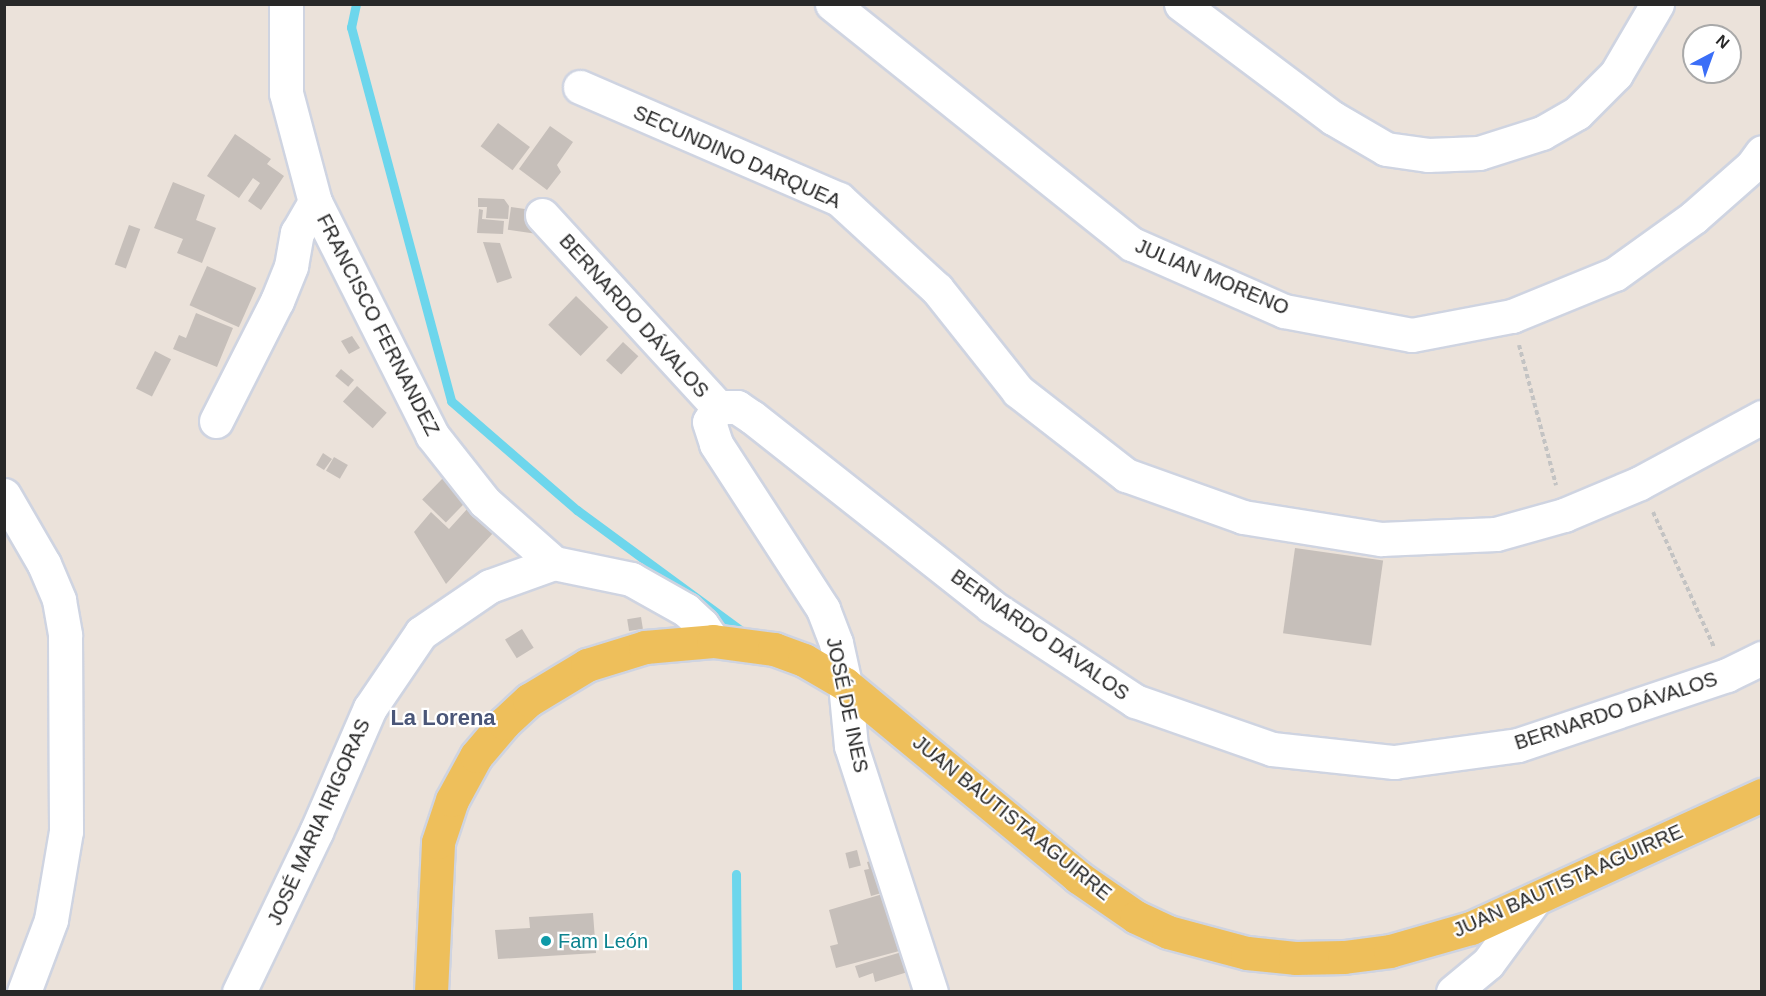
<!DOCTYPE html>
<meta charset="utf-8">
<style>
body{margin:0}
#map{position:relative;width:1766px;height:996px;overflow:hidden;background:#ebe2da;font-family:Helvetica,sans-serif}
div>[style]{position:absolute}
.stream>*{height:9px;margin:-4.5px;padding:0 4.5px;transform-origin:4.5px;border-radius:4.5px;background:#6dd6ec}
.building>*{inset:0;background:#c6bfba;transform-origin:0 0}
.path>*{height:4px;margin-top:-2px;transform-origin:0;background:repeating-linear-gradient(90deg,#c3c3c3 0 4.5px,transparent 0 7.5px)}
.roads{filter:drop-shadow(2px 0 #cfd4e1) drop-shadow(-2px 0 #cfd4e1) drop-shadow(0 2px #cfd4e1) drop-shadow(0 -2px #cfd4e1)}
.minor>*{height:33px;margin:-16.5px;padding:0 16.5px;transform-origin:16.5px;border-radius:16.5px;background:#fff}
.major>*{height:33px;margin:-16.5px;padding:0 16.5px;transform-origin:16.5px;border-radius:16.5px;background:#eebf5b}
.dots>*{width:16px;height:16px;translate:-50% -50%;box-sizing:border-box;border:3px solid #fff;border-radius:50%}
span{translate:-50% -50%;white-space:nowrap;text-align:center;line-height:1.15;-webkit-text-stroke:4.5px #fff;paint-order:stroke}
.street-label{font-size:20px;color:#282828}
.culture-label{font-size:20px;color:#0d838f}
.left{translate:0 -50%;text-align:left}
.quarter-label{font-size:22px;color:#4a5678;font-weight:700}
.frame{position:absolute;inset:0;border:6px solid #282828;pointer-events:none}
.north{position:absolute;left:1682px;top:24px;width:60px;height:60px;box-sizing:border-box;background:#fff;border:2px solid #a9a9a9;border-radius:50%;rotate:41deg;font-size:16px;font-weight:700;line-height:24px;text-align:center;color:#282828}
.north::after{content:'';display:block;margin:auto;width:21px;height:27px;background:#3b6ef7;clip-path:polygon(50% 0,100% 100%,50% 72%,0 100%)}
</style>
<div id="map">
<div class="stream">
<div style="left:356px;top:4px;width:24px;rotate:102deg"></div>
<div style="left:351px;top:27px;width:387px;rotate:75deg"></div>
<div style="left:451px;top:401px;width:167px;rotate:40.9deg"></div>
<div style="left:577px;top:510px;width:210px;rotate:36.3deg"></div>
<div style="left:736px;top:874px;width:118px;rotate:89.5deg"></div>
</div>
<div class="building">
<div style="left:498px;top:123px;width:40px;height:29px;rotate:37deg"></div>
<div style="clip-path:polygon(550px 126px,573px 142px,557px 165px,561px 172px,547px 190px,519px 169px)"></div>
<div style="clip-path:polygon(235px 134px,271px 159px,267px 164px,284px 176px,261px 210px,248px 201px,260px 183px,253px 178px,239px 198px,207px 176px)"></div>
<div style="clip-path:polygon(173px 182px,205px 195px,196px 220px,216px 228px,202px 263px,177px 253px,183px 239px,154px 228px)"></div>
<div style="clip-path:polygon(478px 198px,504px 199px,509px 206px,508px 219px,486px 218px,487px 207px,478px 207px)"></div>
<div style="left:511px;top:207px;width:30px;height:23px;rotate:8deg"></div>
<div style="clip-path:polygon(479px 209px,483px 210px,482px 219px,504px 221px,503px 234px,477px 233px)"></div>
<div style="left:129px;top:225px;width:12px;height:42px;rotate:20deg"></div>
<div style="clip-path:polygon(483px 242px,500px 243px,512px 278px,497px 283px)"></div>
<div style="left:207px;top:266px;width:54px;height:43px;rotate:24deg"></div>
<div style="left:576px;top:296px;width:45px;height:40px;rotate:44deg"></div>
<div style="clip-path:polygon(196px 313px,233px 328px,217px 367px,173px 349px,179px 335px,186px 338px)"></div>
<div style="clip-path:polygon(352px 336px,360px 348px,349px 354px,341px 341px)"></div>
<div style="left:623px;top:342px;width:21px;height:25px;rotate:43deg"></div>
<div style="left:155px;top:351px;width:18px;height:42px;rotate:27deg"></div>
<div style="left:341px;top:369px;width:17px;height:9px;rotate:40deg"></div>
<div style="left:357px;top:386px;width:40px;height:21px;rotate:42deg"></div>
<div style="clip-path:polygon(323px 453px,332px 459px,324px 470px,316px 465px)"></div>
<div style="left:334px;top:457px;width:16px;height:16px;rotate:30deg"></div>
<div style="left:443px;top:478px;width:33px;height:30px;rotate:44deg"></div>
<div style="clip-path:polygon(468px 508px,494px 532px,446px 584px,414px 532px,431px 512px,449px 529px)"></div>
<div style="left:1295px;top:548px;width:89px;height:86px;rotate:8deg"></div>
<div style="left:641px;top:617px;width:12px;height:14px;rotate:81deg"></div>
<div style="left:522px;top:629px;width:22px;height:20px;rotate:58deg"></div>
<div style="left:857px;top:850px;width:16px;height:12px;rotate:76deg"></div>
<div style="clip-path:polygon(876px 860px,885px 892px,871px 896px,864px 870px,869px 869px,867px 862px)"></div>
<div style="clip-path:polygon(886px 893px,903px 950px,836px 968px,830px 946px,838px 944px,829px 910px)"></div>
<div style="clip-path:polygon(593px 913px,596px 953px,498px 959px,495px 930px,530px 928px,529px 917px)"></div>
<div style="clip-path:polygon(905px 951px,911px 971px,875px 982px,873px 973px,859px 978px,855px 966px)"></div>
</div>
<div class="path">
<div style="left:1519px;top:345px;width:145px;rotate:75.2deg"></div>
<div style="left:1653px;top:512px;width:148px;rotate:65.7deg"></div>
</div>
<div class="roads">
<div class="minor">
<div style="left:286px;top:4px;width:89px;rotate:90deg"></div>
<div style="left:286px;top:93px;width:113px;rotate:75.1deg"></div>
<div style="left:315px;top:202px;width:261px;rotate:63.3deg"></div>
<div style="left:432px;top:435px;width:85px;rotate:51.7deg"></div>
<div style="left:485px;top:502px;width:92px;rotate:41.5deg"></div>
<div style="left:554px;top:563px;width:79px;rotate:11.7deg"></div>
<div style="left:631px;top:579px;width:63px;rotate:29.4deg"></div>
<div style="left:686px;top:610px;width:22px;rotate:43deg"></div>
<div style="left:702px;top:625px;width:19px;rotate:55deg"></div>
<div style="left:832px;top:4px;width:384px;rotate:38.7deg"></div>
<div style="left:1132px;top:244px;width:166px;rotate:23.8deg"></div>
<div style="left:1284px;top:311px;width:130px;rotate:10.6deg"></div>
<div style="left:1412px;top:335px;width:102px;rotate:-10.8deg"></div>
<div style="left:1512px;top:316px;width:111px;rotate:-22.2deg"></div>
<div style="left:1615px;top:274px;width:97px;rotate:-35.8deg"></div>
<div style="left:1694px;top:217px;width:77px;rotate:-41.3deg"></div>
<div style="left:1752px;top:166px;width:17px;rotate:-54deg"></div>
<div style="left:1181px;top:4px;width:190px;rotate:36.9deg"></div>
<div style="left:1333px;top:118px;width:61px;rotate:30.3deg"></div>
<div style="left:1386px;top:149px;width:42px;rotate:8.1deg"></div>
<div style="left:1428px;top:155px;width:51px;rotate:-2.2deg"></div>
<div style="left:1479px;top:153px;width:66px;rotate:-17.6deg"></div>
<div style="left:1542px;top:133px;width:40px;rotate:-29.7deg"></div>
<div style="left:1577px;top:113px;width:55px;rotate:-45deg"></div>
<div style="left:1616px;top:74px;width:81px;rotate:-59.6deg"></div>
<div style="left:580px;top:87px;width:282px;rotate:23.4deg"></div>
<div style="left:839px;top:199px;width:133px;rotate:42.6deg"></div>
<div style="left:937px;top:289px;width:130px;rotate:51.5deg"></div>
<div style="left:1018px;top:391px;width:137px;rotate:37.9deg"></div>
<div style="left:1126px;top:475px;width:124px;rotate:19.7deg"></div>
<div style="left:1243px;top:517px;width:140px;rotate:9.1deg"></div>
<div style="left:1381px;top:539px;width:115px;rotate:-2.5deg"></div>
<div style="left:1496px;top:534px;width:71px;rotate:-15.6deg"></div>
<div style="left:1564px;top:515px;width:82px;rotate:-22.8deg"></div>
<div style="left:1640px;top:483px;width:139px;rotate:-28.4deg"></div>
<div style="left:542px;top:215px;width:260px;rotate:47.5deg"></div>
<div style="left:718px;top:407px;width:19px"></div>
<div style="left:737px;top:407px;width:18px;rotate:34deg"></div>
<div style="left:752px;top:417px;width:305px;rotate:38.3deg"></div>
<div style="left:991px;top:606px;width:173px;rotate:33.4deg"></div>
<div style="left:1135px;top:701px;width:145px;rotate:19.3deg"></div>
<div style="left:1272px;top:749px;width:123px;rotate:6.1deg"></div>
<div style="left:1394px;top:762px;width:125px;rotate:-7.8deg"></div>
<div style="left:1518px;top:745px;width:220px;rotate:-18.5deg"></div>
<div style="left:1727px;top:675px;width:39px;rotate:-26deg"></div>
<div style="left:718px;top:407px;width:17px;rotate:121deg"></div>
<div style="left:709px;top:422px;width:23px;rotate:72deg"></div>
<div style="left:716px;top:444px;width:197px;rotate:57deg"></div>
<div style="left:823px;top:609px;width:36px;rotate:69deg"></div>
<div style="left:836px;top:643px;width:42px;rotate:77.6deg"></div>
<div style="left:845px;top:684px;width:62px;rotate:84.5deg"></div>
<div style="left:851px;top:746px;width:259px;rotate:72deg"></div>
<div style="left:216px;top:421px;width:135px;rotate:-63.1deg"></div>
<div style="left:277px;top:301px;width:38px;rotate:-68deg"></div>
<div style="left:291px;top:266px;width:34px;rotate:-80deg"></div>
<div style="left:297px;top:233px;width:36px;rotate:-60deg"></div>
<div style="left:4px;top:495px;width:80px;rotate:59.9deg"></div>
<div style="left:44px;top:564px;width:39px;rotate:67deg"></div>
<div style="left:59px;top:600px;width:36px;rotate:80deg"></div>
<div style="left:65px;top:635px;width:196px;rotate:89.7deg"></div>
<div style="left:66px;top:831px;width:90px;rotate:99.6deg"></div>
<div style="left:51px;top:920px;width:77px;rotate:110.6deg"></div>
<div style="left:239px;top:992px;width:178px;rotate:-64.3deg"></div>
<div style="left:316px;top:832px;width:135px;rotate:-66.5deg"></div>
<div style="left:370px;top:708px;width:91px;rotate:-55.8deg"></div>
<div style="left:421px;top:633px;width:83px;rotate:-34.3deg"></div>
<div style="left:490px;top:586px;width:68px;rotate:-19.8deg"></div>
<div style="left:1453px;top:992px;width:45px;rotate:-39.6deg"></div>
<div style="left:1488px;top:963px;width:79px;rotate:-53.7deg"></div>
</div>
<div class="major">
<div style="left:431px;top:992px;width:150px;rotate:-87.3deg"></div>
<div style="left:438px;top:842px;width:44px;rotate:-71.6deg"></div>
<div style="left:452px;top:800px;width:50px;rotate:-61.4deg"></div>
<div style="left:476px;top:756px;width:43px;rotate:-49.7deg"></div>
<div style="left:504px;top:723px;width:34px;rotate:-43deg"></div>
<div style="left:529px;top:700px;width:68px;rotate:-31.1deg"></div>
<div style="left:587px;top:665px;width:61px;rotate:-17.2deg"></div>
<div style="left:645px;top:647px;width:68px;rotate:-5deg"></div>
<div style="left:713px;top:641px;width:62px;rotate:7.5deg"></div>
<div style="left:774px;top:649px;width:32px;rotate:20deg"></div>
<div style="left:804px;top:660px;width:48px;rotate:30.3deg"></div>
<div style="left:845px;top:684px;width:303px;rotate:39.6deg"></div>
<div style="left:1078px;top:877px;width:70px;rotate:34.6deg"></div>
<div style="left:1136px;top:917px;width:35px;rotate:25deg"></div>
<div style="left:1168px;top:932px;width:82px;rotate:14.9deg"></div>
<div style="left:1247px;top:953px;width:48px;rotate:5.9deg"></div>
<div style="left:1295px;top:958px;width:49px;rotate:-1.2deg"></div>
<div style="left:1344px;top:957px;width:46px;rotate:-7.4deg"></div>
<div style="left:1390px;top:951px;width:84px;rotate:-15.9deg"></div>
<div style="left:1471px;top:928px;width:320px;rotate:-24.6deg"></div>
</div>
</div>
<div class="dots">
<div style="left:546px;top:941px;background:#0f9aa8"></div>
</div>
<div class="street-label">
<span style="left:737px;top:157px;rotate:24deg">SECUNDINO DARQUEA</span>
<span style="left:1212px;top:277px;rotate:23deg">JULIAN MORENO</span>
<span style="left:634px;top:316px;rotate:48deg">BERNARDO DÁVALOS</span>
<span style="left:378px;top:325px;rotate:63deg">FRANCISCO FERNANDEZ</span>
<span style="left:1040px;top:635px;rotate:35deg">BERNARDO DÁVALOS</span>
<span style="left:847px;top:705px;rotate:78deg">JOSÉ DE INES</span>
<span style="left:1616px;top:711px;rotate:-18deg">BERNARDO DÁVALOS</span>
<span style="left:1012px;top:818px;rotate:39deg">JUAN BAUTISTA AGUIRRE</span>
<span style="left:319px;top:822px;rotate:-66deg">JOSÉ MARIA IRIGORAS</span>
<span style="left:1568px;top:881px;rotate:-24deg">JUAN BAUTISTA AGUIRRE</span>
</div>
<div class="culture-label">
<span class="left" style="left:558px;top:941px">Fam León</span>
</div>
<div class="quarter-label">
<span style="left:443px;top:718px">La Lorena</span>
</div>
<div class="frame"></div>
<div class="north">N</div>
</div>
